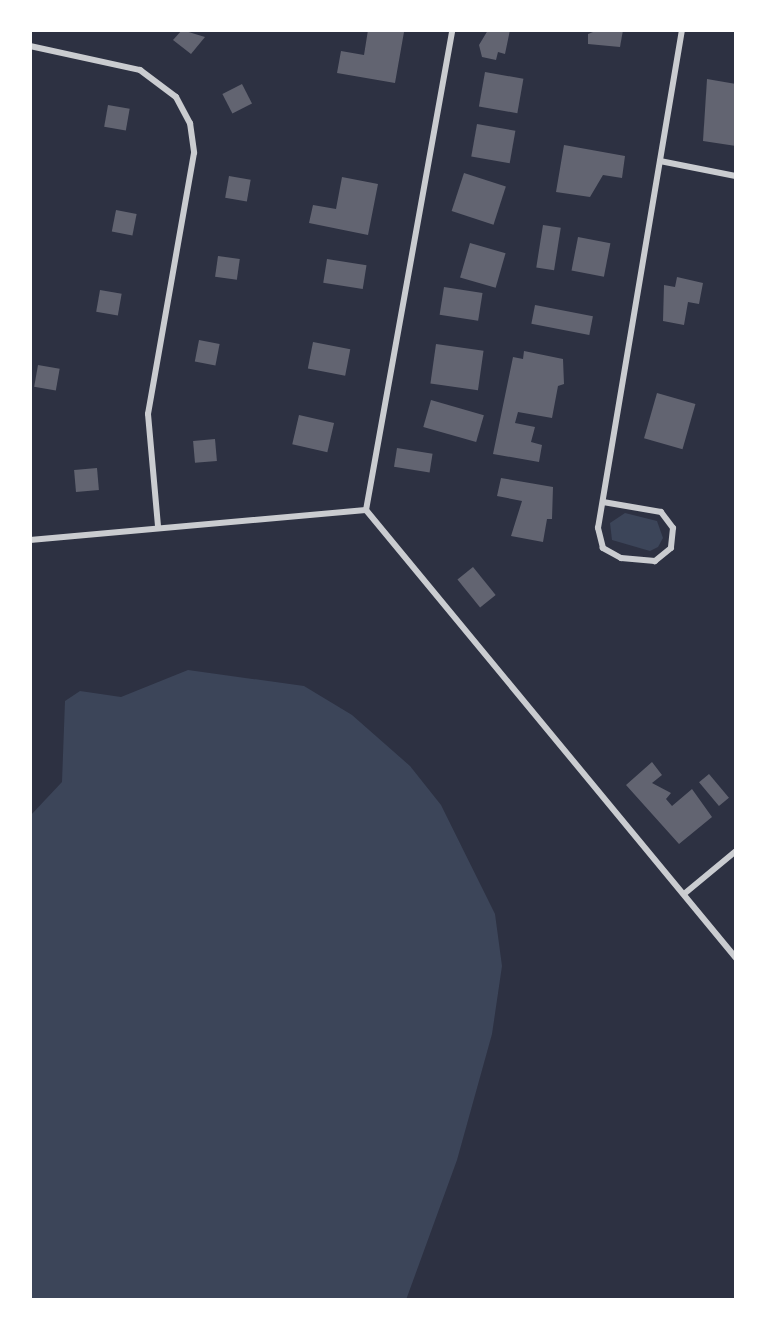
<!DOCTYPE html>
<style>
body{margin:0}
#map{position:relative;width:766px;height:1330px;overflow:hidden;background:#2d3142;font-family:"PT Sans Narrow",sans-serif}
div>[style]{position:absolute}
.green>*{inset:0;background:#3c4559}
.building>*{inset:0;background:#626471;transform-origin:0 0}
.minor>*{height:6px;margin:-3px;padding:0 3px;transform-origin:3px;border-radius:3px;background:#caccd0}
span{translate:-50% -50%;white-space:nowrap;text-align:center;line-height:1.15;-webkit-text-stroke:7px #fff;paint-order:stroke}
.frame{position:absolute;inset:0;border:32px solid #fff;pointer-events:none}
</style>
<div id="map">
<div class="green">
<div style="clip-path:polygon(625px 513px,657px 521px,663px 538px,658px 547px,650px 551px,612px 540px,610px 523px)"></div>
<div style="clip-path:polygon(188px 670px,304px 686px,352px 715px,410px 766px,441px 805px,495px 914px,502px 966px,492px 1034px,457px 1160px,406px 1300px,30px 1300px,30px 816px,62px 782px,65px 701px,80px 691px,121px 697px)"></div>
</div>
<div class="building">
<div style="clip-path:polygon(182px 30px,205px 37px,191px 54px,173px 40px)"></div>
<div style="clip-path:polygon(368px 30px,404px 32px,395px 83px,337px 73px,341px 51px,364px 55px)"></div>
<div style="clip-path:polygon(488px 30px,510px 30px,505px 54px,498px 52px,496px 60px,482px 57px,479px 45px)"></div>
<div style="clip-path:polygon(598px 30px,623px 30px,620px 47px,588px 44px,588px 34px)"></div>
<div style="left:485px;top:72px;width:39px;height:35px;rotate:10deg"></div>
<div style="clip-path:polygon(707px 79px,736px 84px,736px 146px,703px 141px)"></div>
<div style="left:242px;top:84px;width:22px;height:22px;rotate:63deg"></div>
<div style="left:108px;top:105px;width:22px;height:22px;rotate:10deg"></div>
<div style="left:477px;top:124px;width:39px;height:33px;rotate:10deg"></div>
<div style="clip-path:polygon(564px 145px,625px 156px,622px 178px,603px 175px,590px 197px,556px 192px)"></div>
<div style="left:464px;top:173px;width:44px;height:40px;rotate:18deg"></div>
<div style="left:229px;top:176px;width:22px;height:22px;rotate:10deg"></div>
<div style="clip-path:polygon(342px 177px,378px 184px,368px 235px,309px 223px,313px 205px,336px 209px)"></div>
<div style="left:116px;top:210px;width:21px;height:22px;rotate:11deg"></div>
<div style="left:543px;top:225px;width:18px;height:43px;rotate:9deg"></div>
<div style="left:578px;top:237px;width:33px;height:34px;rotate:11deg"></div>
<div style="left:470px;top:243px;width:37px;height:36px;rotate:16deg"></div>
<div style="left:218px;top:256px;width:22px;height:21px;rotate:8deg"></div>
<div style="left:327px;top:259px;width:40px;height:24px;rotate:9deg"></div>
<div style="clip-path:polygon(677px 277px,703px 283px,699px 304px,688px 302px,684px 325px,663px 321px,664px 285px,675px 287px)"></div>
<div style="left:444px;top:287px;width:39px;height:28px;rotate:9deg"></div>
<div style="left:100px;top:290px;width:22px;height:22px;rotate:10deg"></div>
<div style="left:535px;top:305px;width:59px;height:19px;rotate:11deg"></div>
<div style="left:199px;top:340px;width:21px;height:22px;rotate:11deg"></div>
<div style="left:313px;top:342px;width:38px;height:27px;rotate:11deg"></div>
<div style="left:436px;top:344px;width:48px;height:40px;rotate:8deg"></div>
<div style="clip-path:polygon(524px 351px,563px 359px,564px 384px,558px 386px,552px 418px,518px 412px,515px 423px,535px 427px,531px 442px,542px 445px,539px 462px,493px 454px,513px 357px,523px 359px)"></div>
<div style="left:38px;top:365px;width:22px;height:22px;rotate:10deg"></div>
<div style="left:657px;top:393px;width:40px;height:47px;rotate:16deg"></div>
<div style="left:431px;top:400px;width:55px;height:28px;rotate:16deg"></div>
<div style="left:299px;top:415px;width:36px;height:30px;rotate:13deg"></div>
<div style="left:215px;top:439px;width:22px;height:22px;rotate:85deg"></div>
<div style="left:397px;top:448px;width:36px;height:19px;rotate:9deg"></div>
<div style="left:97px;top:468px;width:22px;height:23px;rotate:85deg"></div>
<div style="clip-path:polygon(501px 478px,553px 487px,552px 519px,547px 519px,543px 542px,511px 536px,522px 501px,497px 496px)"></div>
<div style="left:473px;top:567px;width:36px;height:20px;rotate:51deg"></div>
<div style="clip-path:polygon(652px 762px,662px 775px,652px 783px,671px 793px,666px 799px,672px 806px,692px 789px,712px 817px,679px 844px,626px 785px)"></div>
<div style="left:709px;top:774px;width:31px;height:13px;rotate:50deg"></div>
</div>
<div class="minor">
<div style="left:30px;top:46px;width:113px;rotate:12.3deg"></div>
<div style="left:140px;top:70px;width:45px;rotate:36.9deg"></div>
<div style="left:176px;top:97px;width:30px;rotate:62deg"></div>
<div style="left:190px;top:123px;width:30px;rotate:82deg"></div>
<div style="left:194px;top:153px;width:265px;rotate:100deg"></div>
<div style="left:148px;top:414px;width:112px;rotate:84.9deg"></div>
<div style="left:660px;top:161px;width:77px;rotate:11.2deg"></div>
<div style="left:603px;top:502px;width:59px;rotate:9.8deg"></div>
<div style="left:661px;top:512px;width:20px;rotate:53deg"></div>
<div style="left:673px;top:528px;width:20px;rotate:96deg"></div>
<div style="left:671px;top:548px;width:21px;rotate:141deg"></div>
<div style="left:655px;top:561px;width:34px;rotate:-175deg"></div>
<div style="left:621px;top:558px;width:21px;rotate:-151deg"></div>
<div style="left:603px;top:548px;width:21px;rotate:-104deg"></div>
<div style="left:598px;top:528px;width:505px;rotate:-80.43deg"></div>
<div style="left:366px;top:510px;width:581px;rotate:50.45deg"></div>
<div style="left:366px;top:510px;width:488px;rotate:-79.8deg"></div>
<div style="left:30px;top:540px;width:337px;rotate:-5.1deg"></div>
<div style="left:684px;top:894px;width:67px;rotate:-39.6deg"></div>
</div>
<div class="frame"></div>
</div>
